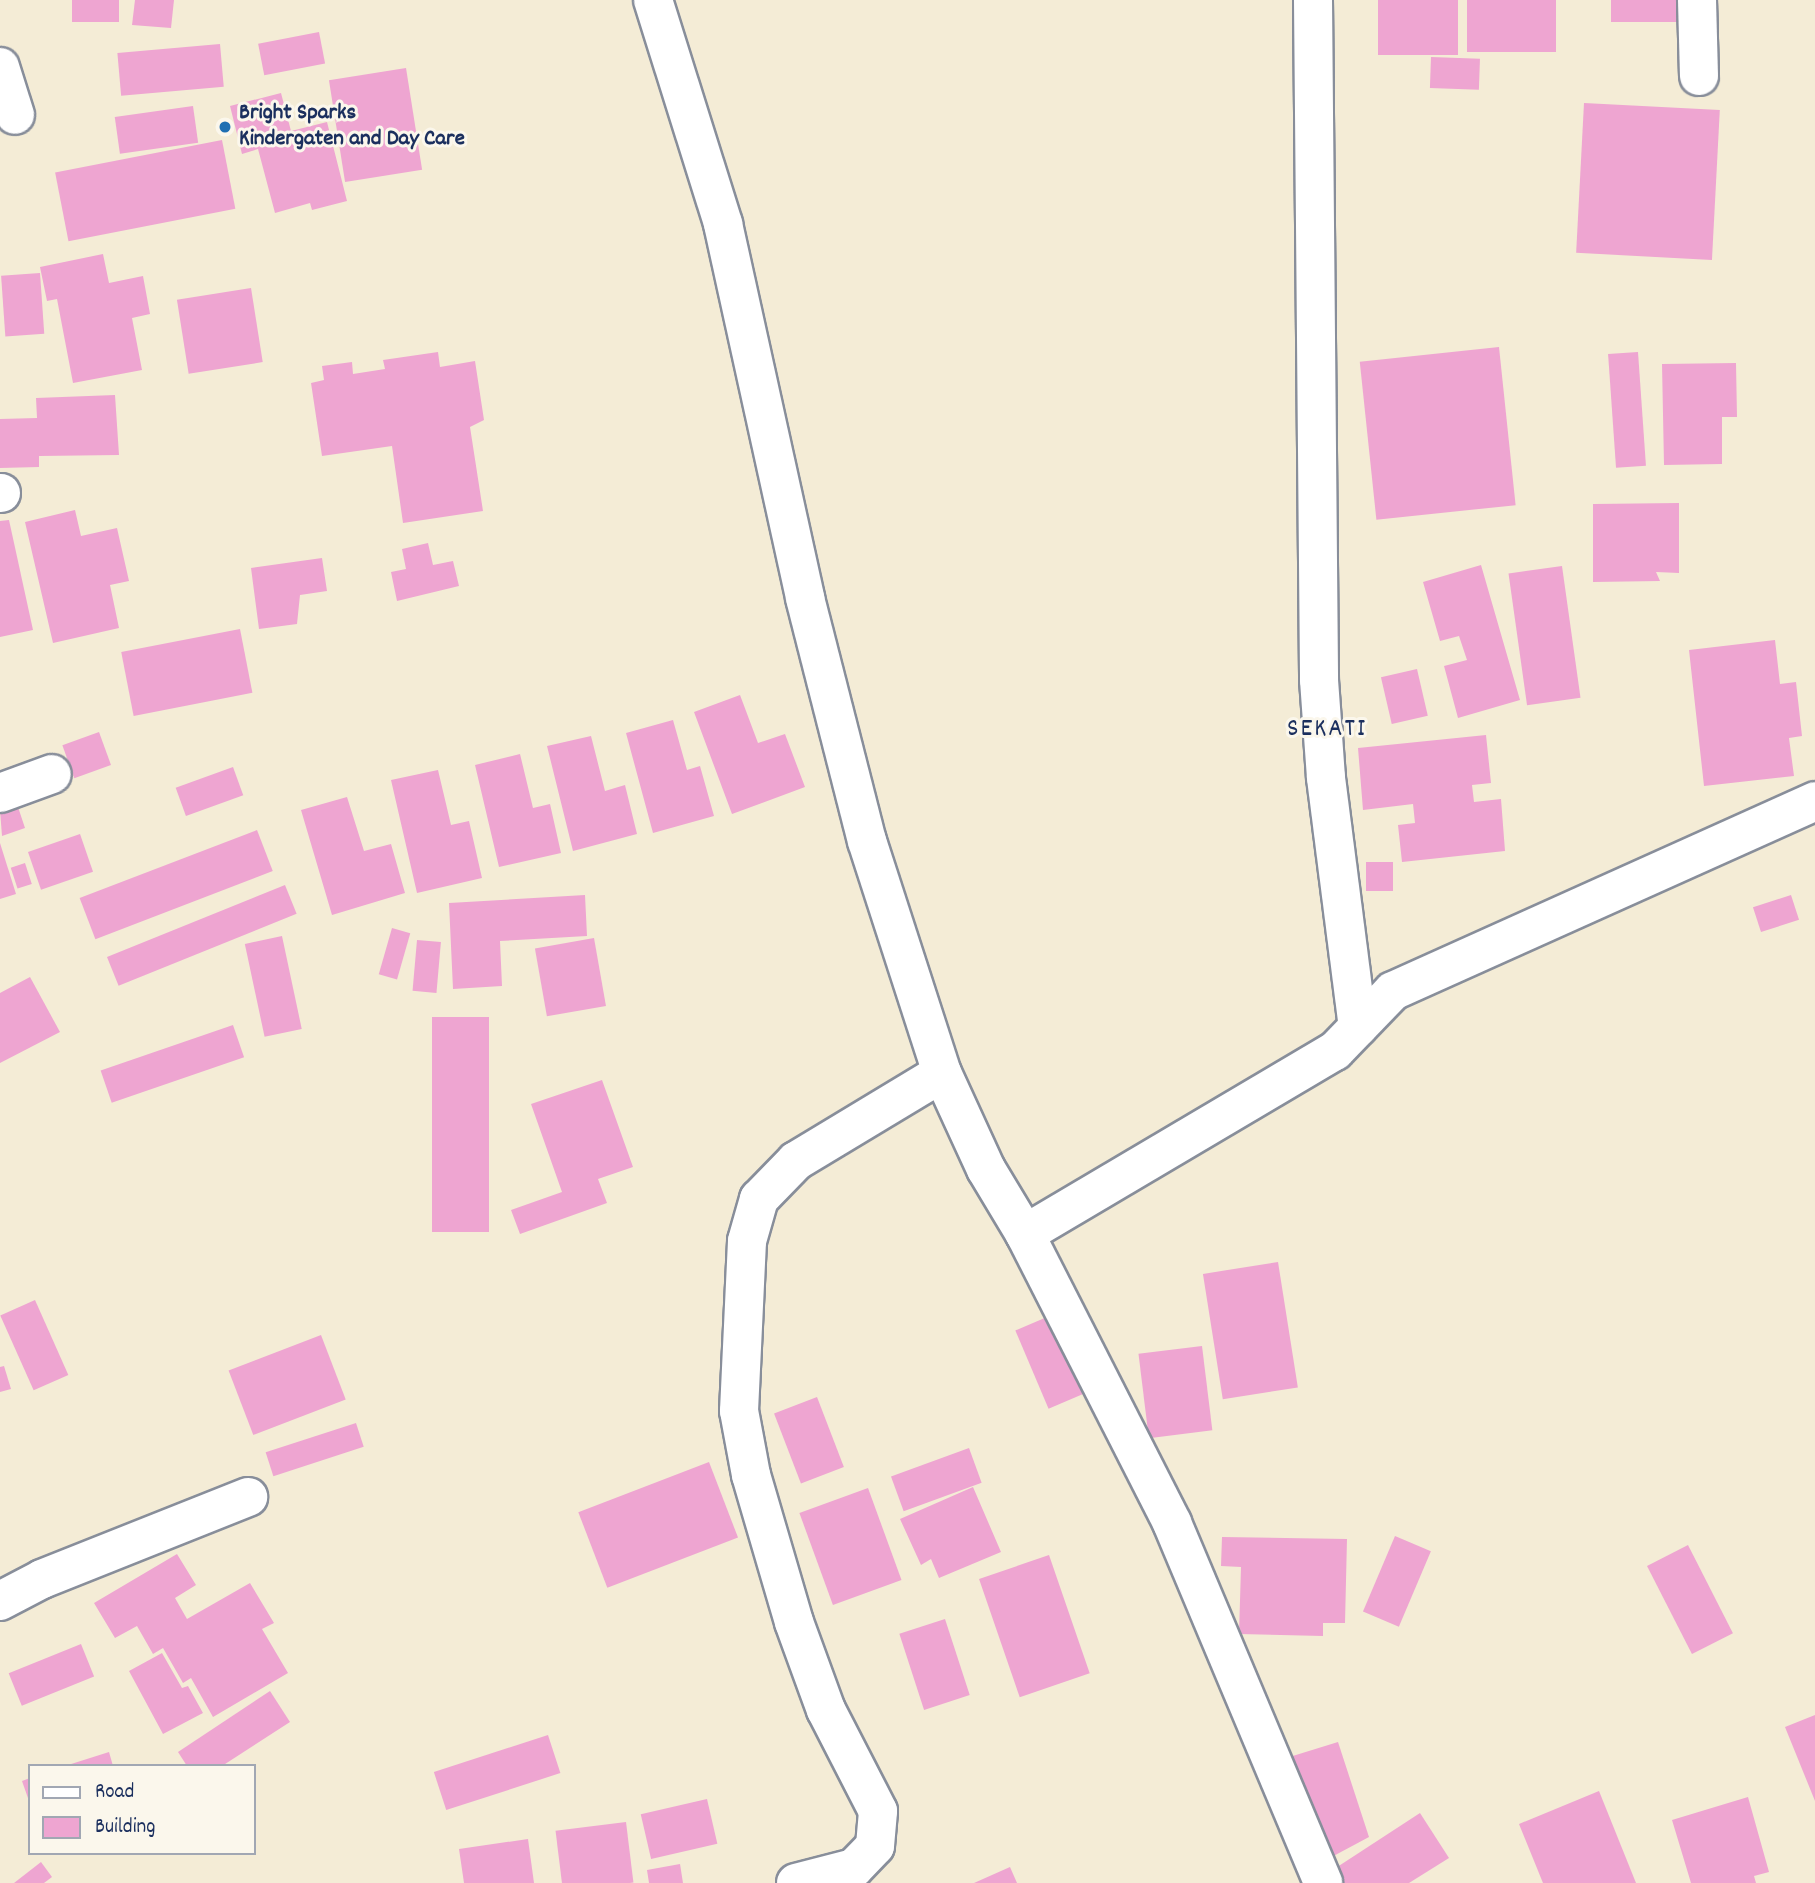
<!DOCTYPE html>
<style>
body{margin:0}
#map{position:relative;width:1815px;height:1883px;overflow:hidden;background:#f4ecd6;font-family:Dekko,sans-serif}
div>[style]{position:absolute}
.building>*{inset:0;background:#eea5d1;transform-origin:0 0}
.roads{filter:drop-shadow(2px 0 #888e9a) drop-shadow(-2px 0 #888e9a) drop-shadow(0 2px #888e9a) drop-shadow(0 -2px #888e9a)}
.street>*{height:38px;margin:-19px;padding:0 19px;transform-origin:19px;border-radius:19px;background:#fff}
.dots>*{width:19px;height:19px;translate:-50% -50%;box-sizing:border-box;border:4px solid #fbf7ec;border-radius:50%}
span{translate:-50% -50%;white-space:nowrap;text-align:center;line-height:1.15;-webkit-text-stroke:6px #fbf7ec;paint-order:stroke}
.poi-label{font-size:23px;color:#1b2f5e;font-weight:700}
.left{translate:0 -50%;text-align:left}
.quarter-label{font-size:26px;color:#1b2f5e;letter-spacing:2px}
.legend{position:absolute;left:28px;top:1764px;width:228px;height:91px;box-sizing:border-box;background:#fbf7ec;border:2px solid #a1a7b3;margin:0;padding:9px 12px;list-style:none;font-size:21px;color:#1b2f5e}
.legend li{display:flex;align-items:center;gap:14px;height:35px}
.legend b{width:35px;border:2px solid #a1a7b3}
</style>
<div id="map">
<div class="building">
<div style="left:72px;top:0;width:47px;height:22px"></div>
<div style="clip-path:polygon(135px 0,174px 0,171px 28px,132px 25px)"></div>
<div style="left:1378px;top:0;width:80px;height:55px"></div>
<div style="left:1467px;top:0;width:89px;height:52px"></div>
<div style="left:1611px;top:0;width:74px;height:22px"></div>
<div style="left:319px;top:32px;width:32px;height:62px;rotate:79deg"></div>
<div style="left:220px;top:44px;width:43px;height:103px;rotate:85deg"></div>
<div style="left:1431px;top:57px;width:49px;height:31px;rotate:2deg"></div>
<div style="left:406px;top:68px;width:103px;height:78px;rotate:81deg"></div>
<div style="clip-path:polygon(281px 93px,291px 131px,327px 122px,347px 201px,312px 210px,310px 203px,275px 213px,258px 149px,242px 154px,230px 106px)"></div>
<div style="left:1584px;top:103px;width:136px;height:150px;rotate:3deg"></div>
<div style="left:193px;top:106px;width:37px;height:79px;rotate:82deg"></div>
<div style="left:222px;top:140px;width:70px;height:170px;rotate:79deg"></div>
<div style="clip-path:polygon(103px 254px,109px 283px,143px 276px,150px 314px,132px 318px,142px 370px,73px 383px,57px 299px,47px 301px,40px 267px)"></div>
<div style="left:40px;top:273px;width:61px;height:39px;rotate:86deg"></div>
<div style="left:251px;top:288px;width:75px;height:75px;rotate:81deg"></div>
<div style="left:1499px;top:347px;width:159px;height:140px;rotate:84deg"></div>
<div style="clip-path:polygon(438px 352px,440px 367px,475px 361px,484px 420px,470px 427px,483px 511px,403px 523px,392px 446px,322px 456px,311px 383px,324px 380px,322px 366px,352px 362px,353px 374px,385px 369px,383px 360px)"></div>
<div style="left:1638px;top:352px;width:114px;height:30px;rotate:86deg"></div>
<div style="clip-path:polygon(1736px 363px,1737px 417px,1722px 417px,1722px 464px,1664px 465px,1662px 364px)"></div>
<div style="clip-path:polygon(115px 395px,119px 455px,39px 456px,39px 467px,0 468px,0 419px,37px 418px,36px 398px)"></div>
<div style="clip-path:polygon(1679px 503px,1679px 573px,1656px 572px,1660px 581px,1593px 582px,1593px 504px)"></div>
<div style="clip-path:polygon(75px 510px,81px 536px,117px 528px,129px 581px,110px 585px,119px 628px,53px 643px,25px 522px)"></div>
<div style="clip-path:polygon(9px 520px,33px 630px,0 637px,0 521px)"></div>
<div style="clip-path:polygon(428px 543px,433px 565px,453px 561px,459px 586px,397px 601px,391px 572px,406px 569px,402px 549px)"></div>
<div style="clip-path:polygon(322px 558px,327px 591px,300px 595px,297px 624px,259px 629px,251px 568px)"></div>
<div style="clip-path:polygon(1481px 565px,1520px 700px,1458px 718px,1444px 666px,1467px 660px,1459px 636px,1440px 641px,1423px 582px)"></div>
<div style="left:1562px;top:566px;width:133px;height:54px;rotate:82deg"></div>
<div style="left:240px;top:629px;width:65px;height:121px;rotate:79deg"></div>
<div style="clip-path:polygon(1775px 640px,1780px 684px,1796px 682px,1802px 736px,1789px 738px,1794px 776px,1704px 786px,1689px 650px)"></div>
<div style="left:1417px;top:669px;width:48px;height:37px;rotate:77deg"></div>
<div style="clip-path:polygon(740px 695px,758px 743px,785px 734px,805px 787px,732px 814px,694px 712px)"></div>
<div style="clip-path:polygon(673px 720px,687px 770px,700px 766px,714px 816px,653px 833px,626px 733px)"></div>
<div style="left:99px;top:732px;width:35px;height:39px;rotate:70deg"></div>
<div style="clip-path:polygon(1486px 735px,1491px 783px,1472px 785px,1474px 802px,1501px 799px,1505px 851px,1402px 862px,1398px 825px,1415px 823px,1413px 804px,1363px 810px,1358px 748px)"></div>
<div style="clip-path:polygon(591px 736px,605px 791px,625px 785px,637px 834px,573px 851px,547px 746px)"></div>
<div style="clip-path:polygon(520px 754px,533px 808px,550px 804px,561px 853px,499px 867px,475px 765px)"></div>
<div style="left:233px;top:767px;width:30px;height:61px;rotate:70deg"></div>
<div style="clip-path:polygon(438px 770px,451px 825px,469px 821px,482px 878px,417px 893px,391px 780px)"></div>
<div style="clip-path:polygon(347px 797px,364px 851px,391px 844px,405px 893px,332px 915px,301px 810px)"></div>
<div style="clip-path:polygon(17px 804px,25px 828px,2px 836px,0 810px)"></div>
<div style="left:257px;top:830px;width:44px;height:190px;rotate:69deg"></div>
<div style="left:80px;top:834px;width:40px;height:55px;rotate:71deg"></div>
<div style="clip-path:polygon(0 843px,16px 894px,0 899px)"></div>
<div style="left:1366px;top:862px;width:27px;height:29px"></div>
<div style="left:25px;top:863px;width:22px;height:15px;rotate:72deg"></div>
<div style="left:285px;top:885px;width:31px;height:192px;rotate:68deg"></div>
<div style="clip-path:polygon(585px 895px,587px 936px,500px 941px,502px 986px,453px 989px,449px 903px)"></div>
<div style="left:1791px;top:895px;width:26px;height:40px;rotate:72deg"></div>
<div style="left:392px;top:928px;width:19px;height:48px;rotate:16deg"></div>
<div style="left:282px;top:936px;width:95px;height:38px;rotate:78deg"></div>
<div style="left:594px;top:938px;width:69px;height:60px;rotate:80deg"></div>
<div style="left:417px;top:940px;width:24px;height:51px;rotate:5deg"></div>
<div style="clip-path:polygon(30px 977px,60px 1032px,0 1063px,0 993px)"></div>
<div style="left:489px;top:1017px;width:215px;height:57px;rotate:90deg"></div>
<div style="left:233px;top:1025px;width:34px;height:140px;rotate:71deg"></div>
<div style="clip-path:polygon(602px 1080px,633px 1167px,598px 1179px,607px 1203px,520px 1234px,511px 1210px,562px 1192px,531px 1104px)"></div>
<div style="left:1278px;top:1262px;width:127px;height:76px;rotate:81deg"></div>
<div style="left:35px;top:1300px;width:82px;height:38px;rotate:66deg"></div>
<div style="left:1054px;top:1314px;width:85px;height:42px;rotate:67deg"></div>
<div style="left:321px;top:1335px;width:69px;height:99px;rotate:69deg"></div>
<div style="left:1202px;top:1346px;width:85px;height:64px;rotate:83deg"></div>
<div style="clip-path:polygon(4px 1366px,11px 1389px,0 1392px,0 1367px)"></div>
<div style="left:817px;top:1397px;width:75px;height:46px;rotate:69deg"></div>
<div style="left:356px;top:1423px;width:25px;height:95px;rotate:72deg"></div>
<div style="left:969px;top:1448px;width:37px;height:83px;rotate:70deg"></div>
<div style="left:709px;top:1462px;width:81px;height:140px;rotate:69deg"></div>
<div style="clip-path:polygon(973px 1487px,1001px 1552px,939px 1578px,931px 1559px,921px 1565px,900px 1519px)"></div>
<div style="left:868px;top:1488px;width:98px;height:73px;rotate:70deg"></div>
<div style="left:1395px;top:1536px;width:39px;height:82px;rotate:23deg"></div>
<div style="clip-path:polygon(1222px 1537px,1347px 1539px,1345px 1623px,1323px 1623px,1323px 1636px,1239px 1634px,1241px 1567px,1221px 1566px)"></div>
<div style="left:1688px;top:1545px;width:99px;height:46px;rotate:63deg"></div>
<div style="clip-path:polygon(177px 1554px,196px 1585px,175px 1598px,187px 1619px,250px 1583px,274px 1623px,262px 1629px,288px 1673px,213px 1717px,191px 1678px,183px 1683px,163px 1648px,153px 1654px,137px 1626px,115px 1638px,94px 1603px)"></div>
<div style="left:1049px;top:1555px;width:125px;height:74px;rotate:71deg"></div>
<div style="left:945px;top:1619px;width:80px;height:48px;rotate:72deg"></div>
<div style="left:81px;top:1644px;width:35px;height:78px;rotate:68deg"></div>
<div style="clip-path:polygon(162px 1653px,182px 1688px,188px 1686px,203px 1713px,163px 1734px,129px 1671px)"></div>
<div style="clip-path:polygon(270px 1691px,290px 1722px,222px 1766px,187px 1766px,178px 1752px)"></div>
<div style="clip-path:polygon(1815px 1715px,1815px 1801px,1785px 1727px)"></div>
<div style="left:548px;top:1735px;width:40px;height:120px;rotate:72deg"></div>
<div style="clip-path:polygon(1338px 1742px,1369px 1837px,1326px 1860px,1283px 1759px)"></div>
<div style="clip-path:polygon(109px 1752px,113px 1766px,68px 1766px,68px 1765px)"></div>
<div style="clip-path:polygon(30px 1778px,30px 1801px,29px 1801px,22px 1781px)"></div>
<div style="clip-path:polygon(1599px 1791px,1636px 1883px,1543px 1883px,1519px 1824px)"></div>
<div style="clip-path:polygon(1748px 1797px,1769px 1872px,1754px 1876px,1756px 1883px,1691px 1883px,1672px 1820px)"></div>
<div style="left:707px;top:1799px;width:46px;height:68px;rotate:77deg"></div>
<div style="clip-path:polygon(1420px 1813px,1449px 1858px,1409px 1883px,1334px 1883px,1328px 1873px)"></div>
<div style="left:626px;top:1822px;width:61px;height:71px;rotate:83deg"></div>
<div style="clip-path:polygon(528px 1839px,534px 1883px,464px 1883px,459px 1849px)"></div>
<div style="clip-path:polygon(41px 1862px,52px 1877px,44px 1883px,14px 1883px)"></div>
<div style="clip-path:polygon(680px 1864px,683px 1883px,649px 1883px,647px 1870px)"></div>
<div style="clip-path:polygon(1010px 1867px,1017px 1883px,974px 1883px)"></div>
</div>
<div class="roads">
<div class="street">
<div style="left:653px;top:0;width:235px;rotate:72.6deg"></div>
<div style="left:723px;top:224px;width:383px;rotate:77.6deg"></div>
<div style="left:805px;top:598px;width:251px;rotate:75.7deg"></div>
<div style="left:867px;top:841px;width:244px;rotate:72.1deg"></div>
<div style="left:942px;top:1073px;width:106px;rotate:65.4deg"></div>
<div style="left:986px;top:1169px;width:76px;rotate:59deg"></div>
<div style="left:1025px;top:1234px;width:324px;rotate:63deg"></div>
<div style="left:1172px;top:1523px;width:390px;rotate:67.2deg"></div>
<div style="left:1313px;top:0;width:680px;rotate:89.49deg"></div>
<div style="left:1319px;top:680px;width:98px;rotate:85.9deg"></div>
<div style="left:1326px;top:778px;width:251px;rotate:82.7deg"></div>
<div style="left:1697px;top:0;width:76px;rotate:88.5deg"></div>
<div style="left:0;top:67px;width:50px;rotate:72.6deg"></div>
<div style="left:0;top:493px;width:1px"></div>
<div style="left:0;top:793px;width:55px;rotate:-20.1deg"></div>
<div style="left:1025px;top:1234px;width:360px;rotate:-30.6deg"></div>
<div style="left:1335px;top:1051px;width:83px;rotate:-46deg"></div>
<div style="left:1393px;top:991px;width:463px;rotate:-24.2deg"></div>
<div style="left:0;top:1601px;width:47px;rotate:-27.6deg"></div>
<div style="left:42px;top:1579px;width:222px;rotate:-21.7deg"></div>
<div style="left:796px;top:1883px;width:60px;rotate:-14.5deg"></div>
<div style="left:854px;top:1868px;width:30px;rotate:-46deg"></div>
<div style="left:875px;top:1846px;width:35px;rotate:-85deg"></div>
<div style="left:878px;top:1811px;width:114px;rotate:-117.2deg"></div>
<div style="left:826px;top:1710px;width:94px;rotate:-110deg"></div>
<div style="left:794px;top:1622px;width:153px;rotate:-106.3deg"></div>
<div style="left:751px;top:1475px;width:65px;rotate:-100.6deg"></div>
<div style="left:739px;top:1411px;width:170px;rotate:-87.3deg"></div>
<div style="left:747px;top:1241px;width:44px;rotate:-74.1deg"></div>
<div style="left:759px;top:1199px;width:53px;rotate:-45.8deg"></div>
<div style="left:796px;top:1161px;width:170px;rotate:-31.1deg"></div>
</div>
</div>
<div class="dots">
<div style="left:225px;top:127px;background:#1f6fb2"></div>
</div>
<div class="poi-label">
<span class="left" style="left:239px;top:127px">Bright Sparks<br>Kindergaten and Day Care</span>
</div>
<div class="quarter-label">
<span style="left:1327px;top:730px">SEKATI</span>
</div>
<ul class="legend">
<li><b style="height:9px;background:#fff"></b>Road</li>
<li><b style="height:19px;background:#eea5d1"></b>Building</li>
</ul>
</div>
